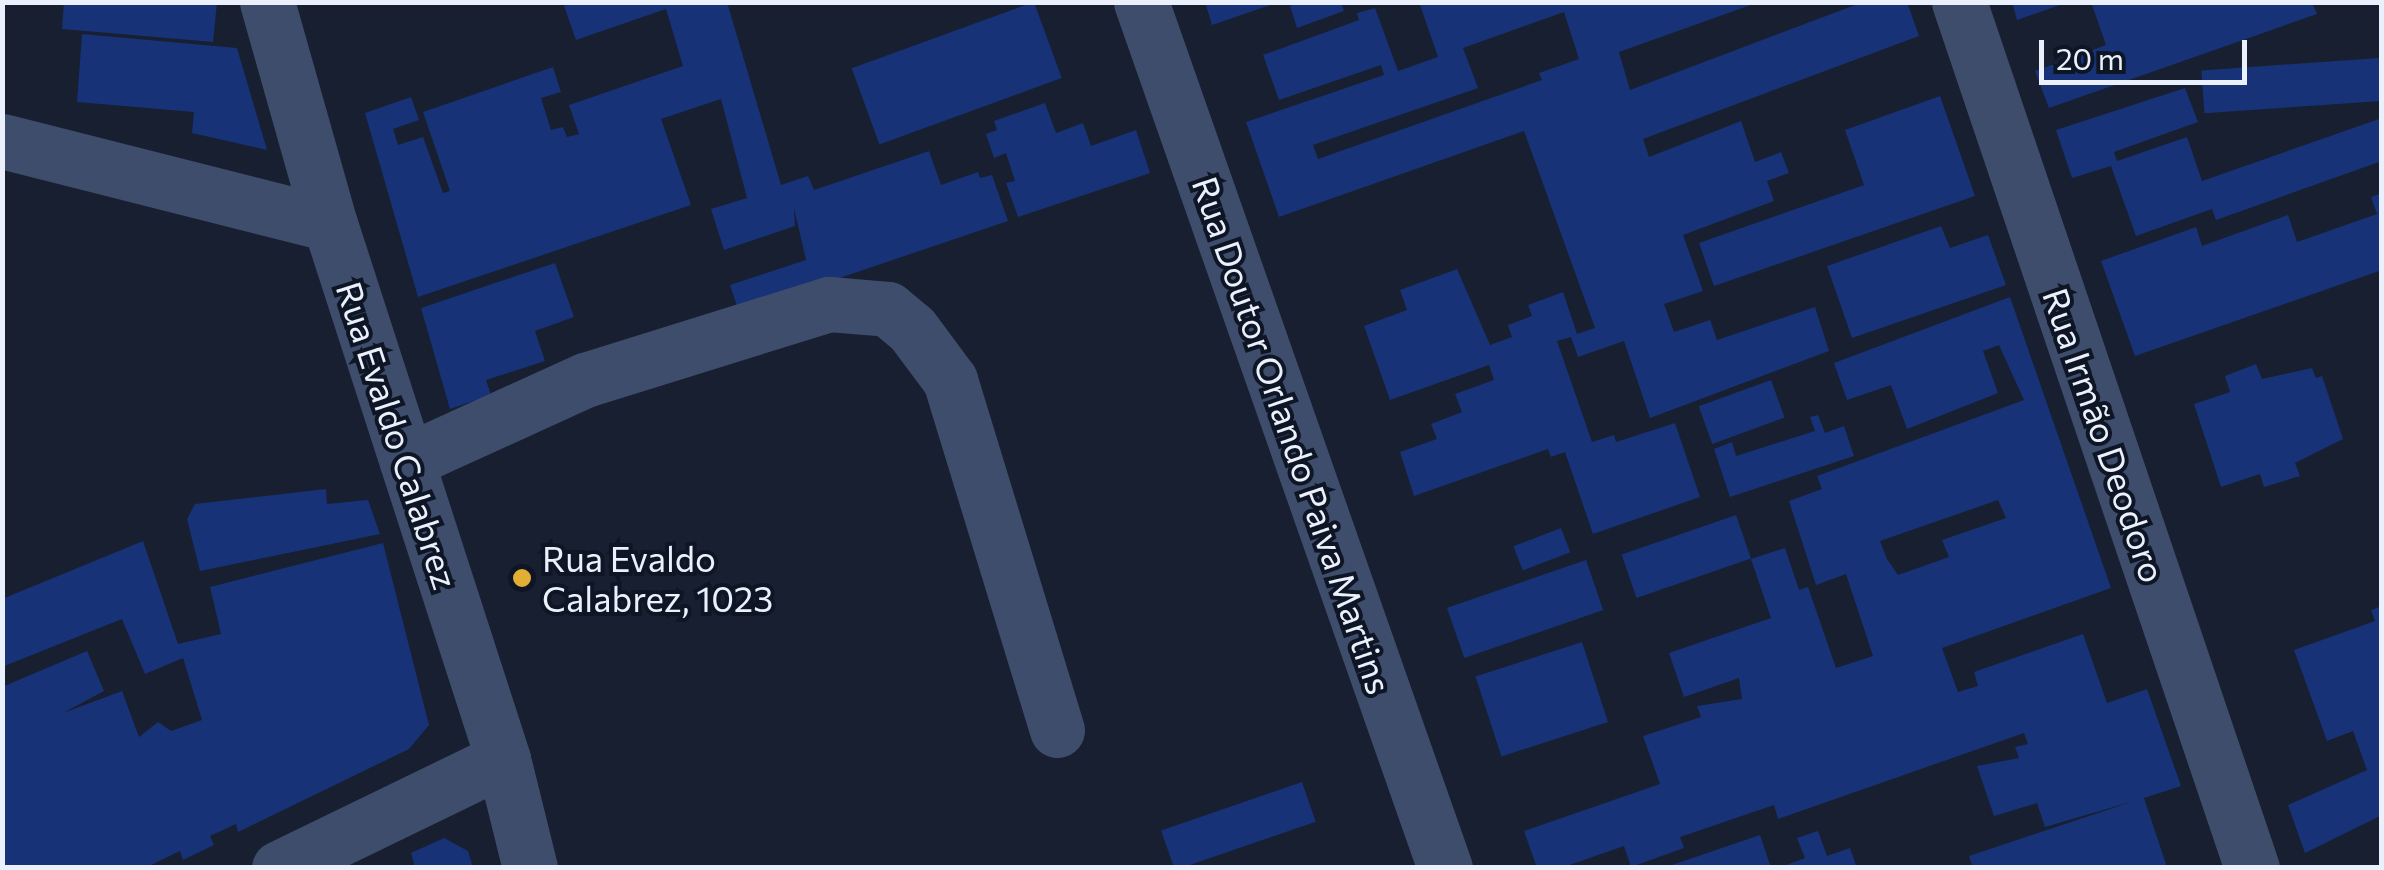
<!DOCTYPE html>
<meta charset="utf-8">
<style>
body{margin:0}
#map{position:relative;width:2384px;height:870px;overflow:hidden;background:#171f30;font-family:Commissioner,sans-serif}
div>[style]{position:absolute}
.building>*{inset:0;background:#173276;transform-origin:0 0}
.minor>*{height:55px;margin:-27.5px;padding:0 27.5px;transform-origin:27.5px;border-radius:27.5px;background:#3f4d6c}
.dots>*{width:28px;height:28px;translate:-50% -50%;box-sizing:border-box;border:5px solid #0e1626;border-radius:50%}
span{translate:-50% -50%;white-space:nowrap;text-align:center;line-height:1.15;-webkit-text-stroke:8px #0e1626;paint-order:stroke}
.street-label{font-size:35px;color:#ebf1fc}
.poi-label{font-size:35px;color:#ebf1fc}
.left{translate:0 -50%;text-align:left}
.frame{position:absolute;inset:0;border:5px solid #ebf1fc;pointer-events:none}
.scale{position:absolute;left:2039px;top:40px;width:208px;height:45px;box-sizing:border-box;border:5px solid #ebf1fc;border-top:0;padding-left:12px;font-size:30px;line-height:35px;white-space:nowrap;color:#ebf1fc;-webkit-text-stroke:8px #0e1626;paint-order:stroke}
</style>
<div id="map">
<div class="building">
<div style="clip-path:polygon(64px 2px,217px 2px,213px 42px,62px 29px)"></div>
<div style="clip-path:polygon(576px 2px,727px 2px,781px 185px,808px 176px,814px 190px,929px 151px,941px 185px,978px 172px,980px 178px,992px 175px,1008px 221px,739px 312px,730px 285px,806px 260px,794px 208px,795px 226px,724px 250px,711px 209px,747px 198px,721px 99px,661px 119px,691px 205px,418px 297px,365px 113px,411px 97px,419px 120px,393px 129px,398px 145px,423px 137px,443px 193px,450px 191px,423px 112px,553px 67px,561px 92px,541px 98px,551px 130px,563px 127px,567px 137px,579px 134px,569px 105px,683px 66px,666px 9px,576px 40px,564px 6px)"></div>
<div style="left:1034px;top:2px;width:81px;height:194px;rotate:70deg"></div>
<div style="clip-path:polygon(1205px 2px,1276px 2px,1276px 3px,1212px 25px)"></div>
<div style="clip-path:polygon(1300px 2px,1341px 2px,1344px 11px,1297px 28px,1290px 6px)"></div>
<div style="clip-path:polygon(evenodd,1419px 2px,1759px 2px,1619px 52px,1630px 90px,1863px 2px,1907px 2px,1919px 36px,1643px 139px,1649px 157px,1741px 121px,1755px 162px,1781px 152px,1789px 173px,1767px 181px,1774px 201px,1683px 235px,1703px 291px,1664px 304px,1674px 332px,1710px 320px,1717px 340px,1815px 307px,1829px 351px,1650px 418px,1624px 341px,1578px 357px,1571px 337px,1557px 341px,1592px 442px,1614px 435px,1616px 442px,1675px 423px,1700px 497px,1593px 534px,1565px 452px,1551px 457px,1548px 449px,1414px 496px,1400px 452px,1437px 439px,1431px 424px,1462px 412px,1455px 394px,1494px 380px,1489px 365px,1390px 400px,1364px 326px,1407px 310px,1400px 290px,1457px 269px,1490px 345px,1512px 337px,1508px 325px,1532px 316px,1528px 305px,1563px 292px,1577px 334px,1595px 328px,1524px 131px,1279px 217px,1246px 122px,1384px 75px,1381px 65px,1279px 100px,1263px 55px,1359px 20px,1357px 13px,1375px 8px,1398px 71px,1438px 57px,1419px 2px,1564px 12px,1579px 59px,1539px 73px,1542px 80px,1318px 159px,1313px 145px,1478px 88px,1463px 48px,1564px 12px)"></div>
<div style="clip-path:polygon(2012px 2px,2066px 2px,2066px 3px,2017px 20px)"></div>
<div style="clip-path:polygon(2091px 2px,2312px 2px,2317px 14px,2049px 108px,2035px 71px,2106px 45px)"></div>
<div style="clip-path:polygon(82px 34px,237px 48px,267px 150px,192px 133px,194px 112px,77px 102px)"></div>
<div style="left:2379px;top:58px;width:43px;height:178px;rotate:86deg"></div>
<div style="clip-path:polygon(2185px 88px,2198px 122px,2114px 152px,2117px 161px,2187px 137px,2202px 181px,2382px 118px,2382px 161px,2216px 220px,2212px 209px,2136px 236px,2111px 166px,2072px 178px,2056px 130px)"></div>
<div style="clip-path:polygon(1940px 96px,1975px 196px,1714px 286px,1699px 243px,1864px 185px,1845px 130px)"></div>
<div style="clip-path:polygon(1045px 103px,1056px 133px,1083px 123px,1091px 146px,1136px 130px,1150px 173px,1018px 217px,1006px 183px,1015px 181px,1006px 153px,994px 158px,986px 134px,997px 130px,994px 121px)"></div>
<div style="clip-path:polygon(2382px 193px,2382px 270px,2135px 356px,2101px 261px,2196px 227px,2202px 246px,2288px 215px,2297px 242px,2377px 214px,2371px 197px)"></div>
<div style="clip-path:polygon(1941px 226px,1950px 248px,1988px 235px,2006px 285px,1852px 338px,1827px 266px)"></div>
<div style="clip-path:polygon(555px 263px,574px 317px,535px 331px,545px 361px,486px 380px,491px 395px,450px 409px,421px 308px)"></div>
<div style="clip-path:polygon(evenodd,2010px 297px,2111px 588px,1942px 648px,1958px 692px,1978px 686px,1974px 672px,2083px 634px,2107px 703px,2147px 689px,2181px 786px,2144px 798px,2167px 867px,1973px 868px,1969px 856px,2134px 801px,2045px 827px,2037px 803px,1994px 816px,1977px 766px,2019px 758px,2015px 747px,2028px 744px,2024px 733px,1778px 819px,1774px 805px,1680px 837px,1684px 848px,1631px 867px,1624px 846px,1561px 868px,1537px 868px,1524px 831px,1660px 784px,1643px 736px,1701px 717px,1697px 706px,1742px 699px,1739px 678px,1684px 697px,1669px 653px,1771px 618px,1751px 559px,1785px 548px,1799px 590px,1808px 587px,1836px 668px,1873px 656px,1846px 574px,1816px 585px,1789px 501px,1822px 489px,1817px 476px,2024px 400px,1999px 345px,1983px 351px,1998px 393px,1907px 429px,1891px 385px,1847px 400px,1834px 363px,2010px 297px,1998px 500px,2006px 518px,1942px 540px,1949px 557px,1898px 575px,1887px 559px,1880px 541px,1998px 500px)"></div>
<div style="clip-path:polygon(2256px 364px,2262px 379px,2312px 368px,2316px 378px,2322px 376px,2343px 439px,2295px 463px,2300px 476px,2264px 487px,2260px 474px,2221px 487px,2194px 404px,2230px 392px,2225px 376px)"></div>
<div style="left:1771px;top:380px;width:40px;height:77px;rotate:70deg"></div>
<div style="clip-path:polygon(1818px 415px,1825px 433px,1844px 426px,1854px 456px,1730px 497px,1714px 449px,1732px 442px,1736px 456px,1815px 431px,1810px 417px)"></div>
<div style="clip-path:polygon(326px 489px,327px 504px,368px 500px,380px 534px,200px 571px,187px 519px,195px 504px)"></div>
<div style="left:1736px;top:515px;width:46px;height:121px;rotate:71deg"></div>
<div style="left:1561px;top:528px;width:26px;height:51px;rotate:69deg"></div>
<div style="clip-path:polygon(143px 541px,178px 644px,221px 634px,210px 587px,383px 543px,429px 725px,409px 749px,238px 832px,236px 824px,210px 836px,214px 845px,183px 860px,180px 851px,145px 868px,2px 868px,2px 687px,87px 651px,104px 691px,63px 713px,122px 691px,139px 737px,158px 722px,171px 731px,202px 720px,183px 658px,145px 674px,122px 619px,2px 667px,2px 599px)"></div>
<div style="left:1586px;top:560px;width:53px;height:147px;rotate:71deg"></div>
<div style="clip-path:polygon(2382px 606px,2382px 815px,2305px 853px,2288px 805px,2367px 770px,2353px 731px,2327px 741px,2294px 650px,2375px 621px,2371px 610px)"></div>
<div style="left:1582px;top:642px;width:84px;height:112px;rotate:72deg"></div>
<div style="left:1302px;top:782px;width:42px;height:149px;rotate:71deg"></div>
<div style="clip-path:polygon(1818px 831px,1827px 856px,1850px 848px,1857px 868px,1778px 868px,1805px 858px,1797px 838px)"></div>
<div style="clip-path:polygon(1760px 835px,1771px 868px,1666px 868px,1666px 867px)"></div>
<div style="clip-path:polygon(444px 838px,468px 851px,473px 868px,415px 868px,411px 853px)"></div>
</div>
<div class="minor">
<div style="left:267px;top:2px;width:231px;rotate:74.2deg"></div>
<div style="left:330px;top:224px;width:562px;rotate:72.08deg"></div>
<div style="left:503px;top:759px;width:112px;rotate:76.1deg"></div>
<div style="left:1141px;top:2px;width:918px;rotate:70.66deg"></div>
<div style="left:1959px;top:2px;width:914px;rotate:71.31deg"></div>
<div style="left:2px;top:141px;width:338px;rotate:14.2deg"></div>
<div style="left:407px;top:461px;width:196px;rotate:-24.5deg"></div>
<div style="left:585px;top:380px;width:256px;rotate:-17.3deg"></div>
<div style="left:829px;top:304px;width:59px;rotate:4.8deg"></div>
<div style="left:888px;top:309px;width:31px;rotate:40deg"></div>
<div style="left:912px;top:329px;width:64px;rotate:53.3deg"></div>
<div style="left:950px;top:380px;width:366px;rotate:73deg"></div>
<div style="left:279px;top:868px;width:249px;rotate:-25.9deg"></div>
</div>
<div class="dots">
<div style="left:522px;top:578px;background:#e2af34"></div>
</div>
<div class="street-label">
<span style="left:398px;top:435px;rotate:72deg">Rua Evaldo Calabrez</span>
<span style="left:1293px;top:435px;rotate:71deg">Rua Doutor Orlando Paiva Martins</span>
<span style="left:2105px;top:435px;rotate:71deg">Rua Irmão Deodoro</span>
</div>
<div class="poi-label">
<span class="left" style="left:542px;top:578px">Rua Evaldo<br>Calabrez, 1023</span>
</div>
<div class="frame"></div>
<div class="scale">20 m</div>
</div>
